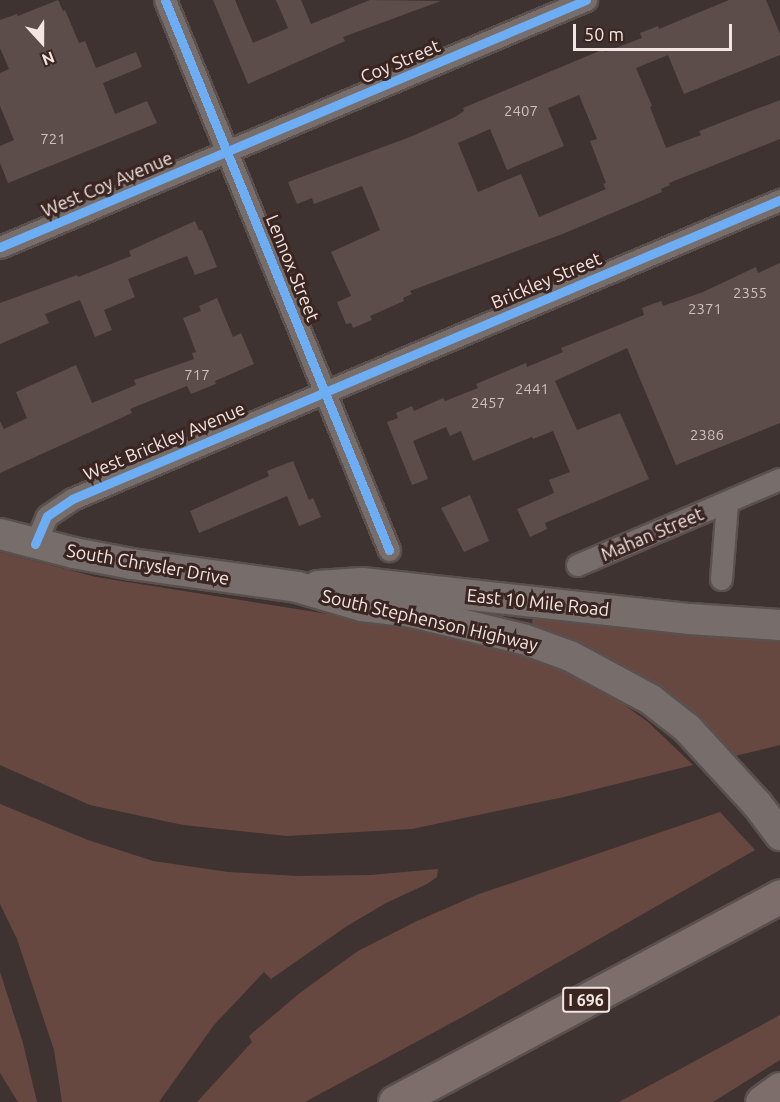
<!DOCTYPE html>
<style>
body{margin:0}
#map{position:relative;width:780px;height:1102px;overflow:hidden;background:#3e3331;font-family:Ubuntu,sans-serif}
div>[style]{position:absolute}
.green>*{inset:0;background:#674841}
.building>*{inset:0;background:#5c4d4b}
.roads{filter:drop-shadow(2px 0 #5a504e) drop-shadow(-2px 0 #5a504e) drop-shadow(0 2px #5a504e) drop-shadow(0 -2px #5a504e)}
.minor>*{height:21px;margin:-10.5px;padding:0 10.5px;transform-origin:10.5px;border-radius:10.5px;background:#776e6c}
.secondary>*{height:30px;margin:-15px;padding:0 15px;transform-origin:15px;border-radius:15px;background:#776e6c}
.motorway>*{height:33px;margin:-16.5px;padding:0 16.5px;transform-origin:16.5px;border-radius:16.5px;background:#7d6e6b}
.cycleway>*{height:9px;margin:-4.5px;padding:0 4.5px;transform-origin:4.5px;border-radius:4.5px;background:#6dadf4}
span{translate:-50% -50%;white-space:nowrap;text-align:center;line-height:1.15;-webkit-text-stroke:6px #3a2521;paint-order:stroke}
.number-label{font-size:15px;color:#cdbfbc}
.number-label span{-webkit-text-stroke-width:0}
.shield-label span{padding:2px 4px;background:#3a2521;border:2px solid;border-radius:4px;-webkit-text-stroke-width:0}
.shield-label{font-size:16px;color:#f3e5e2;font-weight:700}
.street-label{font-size:18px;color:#f3e5e2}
.north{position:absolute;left:12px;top:12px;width:60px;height:60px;-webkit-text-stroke:4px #3a2521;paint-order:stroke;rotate:159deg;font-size:16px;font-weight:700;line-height:24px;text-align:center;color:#f3e5e2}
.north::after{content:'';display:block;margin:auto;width:21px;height:27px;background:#f3e5e2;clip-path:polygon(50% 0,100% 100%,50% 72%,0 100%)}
.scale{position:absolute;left:573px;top:24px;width:159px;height:27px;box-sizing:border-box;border:3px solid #f3e5e2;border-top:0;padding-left:8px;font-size:18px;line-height:21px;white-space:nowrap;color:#f3e5e2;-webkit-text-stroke:4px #3a2521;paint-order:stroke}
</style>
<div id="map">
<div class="green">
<div style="clip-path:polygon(0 552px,96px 577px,459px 635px,529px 655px,595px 684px,648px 722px,693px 765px,564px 797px,412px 829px,287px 836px,183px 825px,90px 805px,0 765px)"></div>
<div style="clip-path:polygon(533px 615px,780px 638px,780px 745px,735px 756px,691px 714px,649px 683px,602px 655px,532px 625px)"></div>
<div style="clip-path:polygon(0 804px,88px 840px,153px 861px,228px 872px,298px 876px,370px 875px,438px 869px,437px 877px,427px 884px,386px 903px,347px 926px,271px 979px,264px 972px,214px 1025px,159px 1102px,62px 1102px,54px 1050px,17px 939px,0 904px)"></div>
<div style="clip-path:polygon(720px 812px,755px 850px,466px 1015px,305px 1102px,197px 1102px,252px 1042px,249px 1036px,301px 992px,358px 951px,417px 921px,479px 894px)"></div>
<div style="clip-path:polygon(0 972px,23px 1043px,37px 1102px,18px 1102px,0 1073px)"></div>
<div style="clip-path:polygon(780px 1015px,780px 1060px,713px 1102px,619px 1102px)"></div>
</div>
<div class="building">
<div style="clip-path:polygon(58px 0,63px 11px,65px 10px,79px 43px,85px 41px,96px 68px,136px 52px,142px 67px,103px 83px,115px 114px,147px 101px,157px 123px,8px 183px,0 163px,0 146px,14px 140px,0 106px,0 73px,9px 69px,0 48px,0 20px,17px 14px,18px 16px)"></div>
<div style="clip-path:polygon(213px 0,235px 0,253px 43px,288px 28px,276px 0,301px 0,311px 24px,370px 0,441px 1px,343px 37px,345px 41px,248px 84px)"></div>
<div style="clip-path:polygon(evenodd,729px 0,766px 0,780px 34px,780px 55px,684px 94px,668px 55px,636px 68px,652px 106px,650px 107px,666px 148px,701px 135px,699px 131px,780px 100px,780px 139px,669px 183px,670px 185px,661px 189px,662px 192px,565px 233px,410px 291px,412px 294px,403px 298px,404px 301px,370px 316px,372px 320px,353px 328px,351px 323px,346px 324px,337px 302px,351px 296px,331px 252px,380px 230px,362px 186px,314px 204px,312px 198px,297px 204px,288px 182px,410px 137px,455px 117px,464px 111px,463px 108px,604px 49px,605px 52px,642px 38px,640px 33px,658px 26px,659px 29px,729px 0,579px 95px,597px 139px,590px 141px,606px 183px,603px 184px,606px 189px,539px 217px,521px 174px,478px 192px,458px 143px,490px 129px,507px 170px,564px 146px,548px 108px,579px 95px)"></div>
<div style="clip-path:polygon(195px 221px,199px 230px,202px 230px,217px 267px,195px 275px,187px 256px,128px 279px,135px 297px,104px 310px,112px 330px,95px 337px,80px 300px,45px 314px,49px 323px,0 344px,0 303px,77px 275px,78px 277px,131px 256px,129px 251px)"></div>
<div style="clip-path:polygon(780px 263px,780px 423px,676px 465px,627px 348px,555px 381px,577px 430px,620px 413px,649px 479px,545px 523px,547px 529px,530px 537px,517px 509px,554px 493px,549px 480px,570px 472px,553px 431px,533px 439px,532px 437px,473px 461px,461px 431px,450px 436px,446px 427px,413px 441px,428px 479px,412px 485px,387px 422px,398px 418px,396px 413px,412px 406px,414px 411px,443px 398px,445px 401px,478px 388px,476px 384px,526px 363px,527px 367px,563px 352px,561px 348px,644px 315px,642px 308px,661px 301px,663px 306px,703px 292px,756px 267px,758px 273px)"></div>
<div style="clip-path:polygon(217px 298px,233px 337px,241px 333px,254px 364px,215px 381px,216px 384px,191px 394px,187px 386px,130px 409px,132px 413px,0 473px,0 421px,4px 429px,27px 418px,16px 392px,76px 365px,92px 403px,136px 385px,134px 380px,194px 359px,192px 353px,196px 352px,183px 318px,201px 311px,199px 306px)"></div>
<div style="clip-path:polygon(293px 461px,309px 500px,313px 498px,321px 517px,299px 526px,287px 496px,199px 533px,190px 511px,269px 476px,267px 471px)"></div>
<div style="clip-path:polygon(470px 495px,489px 541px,464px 552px,441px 508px)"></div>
</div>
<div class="roads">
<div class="minor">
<div style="left:165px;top:0;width:594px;rotate:67.84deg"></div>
<div style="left:0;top:247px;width:636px;rotate:-22.86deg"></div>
<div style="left:35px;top:544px;width:30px;rotate:-67deg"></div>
<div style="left:47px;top:516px;width:30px;rotate:-34deg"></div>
<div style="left:72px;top:499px;width:769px;rotate:-22.9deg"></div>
<div style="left:577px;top:565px;width:220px;rotate:-23deg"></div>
<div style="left:721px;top:579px;width:77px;rotate:-85.5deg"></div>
</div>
<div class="secondary">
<div style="left:0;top:534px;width:76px;rotate:14.4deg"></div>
<div style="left:74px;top:553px;width:59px;rotate:10.7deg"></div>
<div style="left:132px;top:564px;width:167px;rotate:7.9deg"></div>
<div style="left:297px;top:587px;width:68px;rotate:16.3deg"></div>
<div style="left:362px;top:606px;width:49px;rotate:7deg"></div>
<div style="left:411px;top:612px;width:115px;rotate:13.6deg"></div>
<div style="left:523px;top:639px;width:50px;rotate:19.9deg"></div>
<div style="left:570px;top:656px;width:91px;rotate:28.3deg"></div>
<div style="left:650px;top:699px;width:47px;rotate:38.1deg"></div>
<div style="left:687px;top:728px;width:103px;rotate:47.4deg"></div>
<div style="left:757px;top:804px;width:39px;rotate:53deg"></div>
<div style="left:318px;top:586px;width:44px;rotate:-3.9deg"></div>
<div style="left:362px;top:583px;width:330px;rotate:6.3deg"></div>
<div style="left:690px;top:619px;width:90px;rotate:3.8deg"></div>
</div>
<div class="motorway">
<div style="left:395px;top:1102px;width:437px;rotate:-28.1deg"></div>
<div style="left:762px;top:1102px;width:22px;rotate:-36deg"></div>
</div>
</div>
<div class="cycleway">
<div style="left:165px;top:0;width:594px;rotate:67.84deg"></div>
<div style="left:0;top:247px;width:636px;rotate:-22.86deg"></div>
<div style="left:35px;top:544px;width:30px;rotate:-67deg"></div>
<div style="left:47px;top:516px;width:30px;rotate:-34deg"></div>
<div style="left:72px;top:499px;width:769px;rotate:-22.9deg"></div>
</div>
<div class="number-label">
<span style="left:521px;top:111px">2407</span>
<span style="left:53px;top:139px">721</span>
<span style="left:750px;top:293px">2355</span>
<span style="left:705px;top:309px">2371</span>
<span style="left:197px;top:375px">717</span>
<span style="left:532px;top:389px">2441</span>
<span style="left:488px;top:403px">2457</span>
<span style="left:707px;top:435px">2386</span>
</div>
<div class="shield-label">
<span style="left:586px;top:1000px">I 696</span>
</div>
<div class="street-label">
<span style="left:400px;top:61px;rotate:-23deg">Coy Street</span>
<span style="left:107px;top:184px;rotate:-23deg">West Coy Avenue</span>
<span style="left:293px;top:268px;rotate:68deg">Lennox Street</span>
<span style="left:546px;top:280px;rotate:-23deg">Brickley Street</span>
<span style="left:164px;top:441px;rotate:-23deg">West Brickley Avenue</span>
<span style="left:652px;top:534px;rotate:-23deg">Mahan Street</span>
<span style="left:148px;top:564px;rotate:10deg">South Chrysler Drive</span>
<span style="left:538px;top:602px;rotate:6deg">East 10 Mile Road</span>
<span style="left:430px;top:620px;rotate:13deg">South Stephenson Highway</span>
</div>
<div class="north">N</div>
<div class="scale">50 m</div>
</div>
